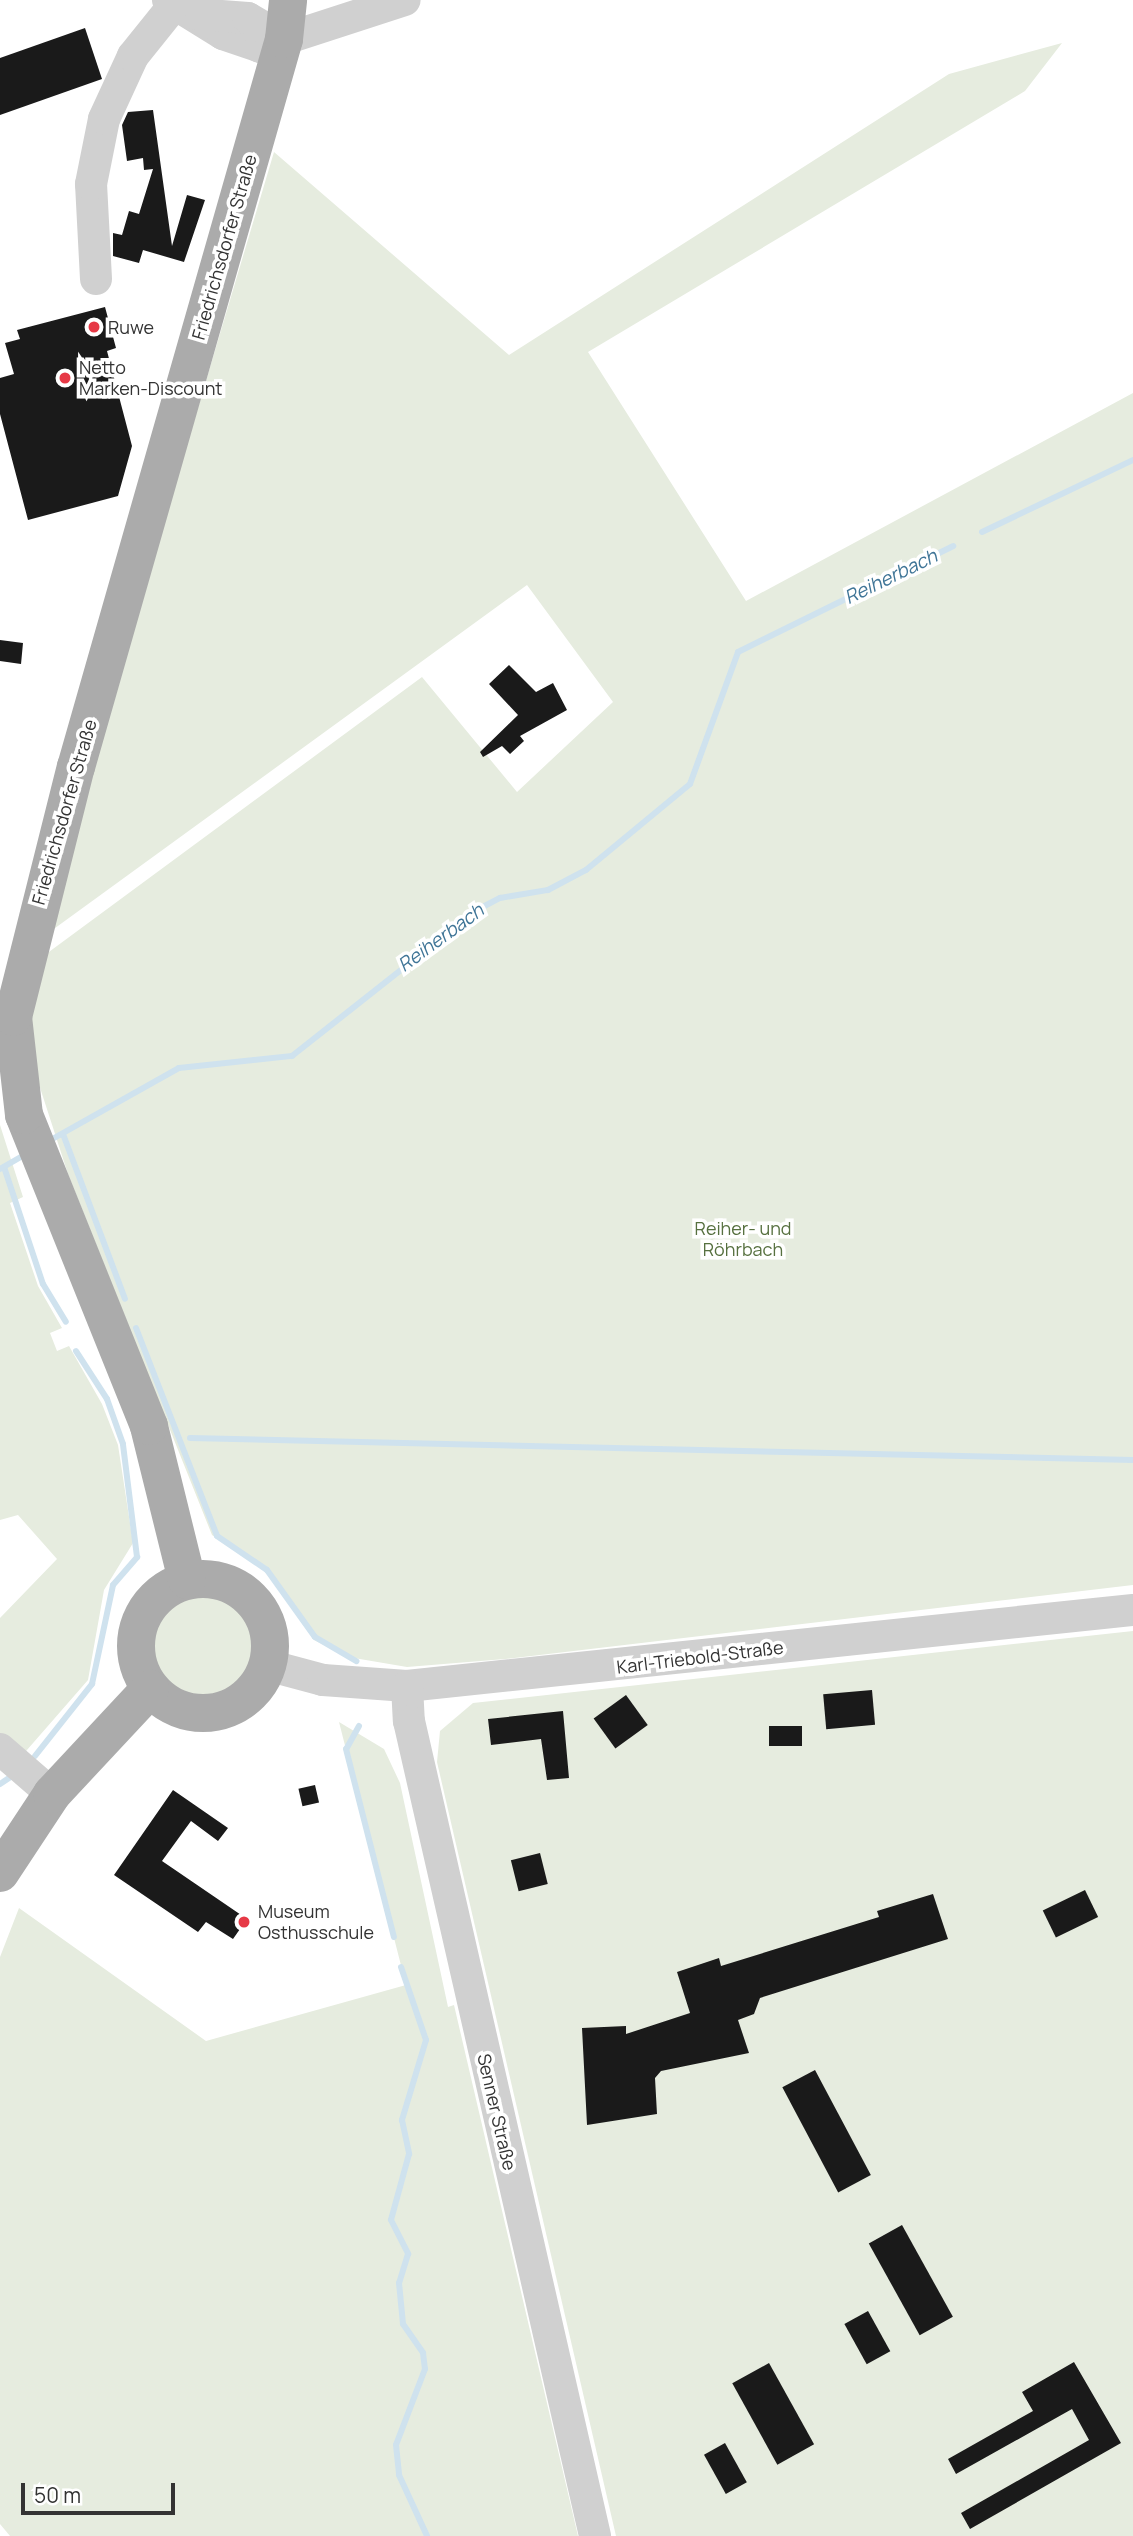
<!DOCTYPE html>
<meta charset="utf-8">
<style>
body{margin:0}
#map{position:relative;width:1133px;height:2536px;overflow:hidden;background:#fff;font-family:Manrope,sans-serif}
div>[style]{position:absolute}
.green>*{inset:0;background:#e6ecdf}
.round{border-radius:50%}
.stream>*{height:6px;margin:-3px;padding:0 3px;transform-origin:3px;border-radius:3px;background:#cfe2ee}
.building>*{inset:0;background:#1a1a1a;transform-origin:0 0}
.minor>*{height:32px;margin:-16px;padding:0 16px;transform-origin:16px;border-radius:16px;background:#d0d0d0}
.major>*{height:38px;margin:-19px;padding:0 19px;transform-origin:19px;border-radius:19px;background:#ababab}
.major>.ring{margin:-19px;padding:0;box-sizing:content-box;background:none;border:38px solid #ababab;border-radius:50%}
.dots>*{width:19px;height:19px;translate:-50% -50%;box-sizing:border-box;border:4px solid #fff;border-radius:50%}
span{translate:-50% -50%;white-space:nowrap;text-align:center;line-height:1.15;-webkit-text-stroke:7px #fff;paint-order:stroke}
.street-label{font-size:18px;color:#333}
.poi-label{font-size:18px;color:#333}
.left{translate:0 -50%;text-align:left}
.park-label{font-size:18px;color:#56703f}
.water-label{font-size:19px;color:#3f7597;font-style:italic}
.scale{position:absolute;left:21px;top:2483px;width:154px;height:32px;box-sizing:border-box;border:4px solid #333;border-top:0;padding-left:9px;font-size:21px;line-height:24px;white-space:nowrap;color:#333;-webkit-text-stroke:5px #fff;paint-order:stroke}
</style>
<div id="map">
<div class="green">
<div style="clip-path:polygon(1062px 43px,1025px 91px,588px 352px,746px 601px,1133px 393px,1133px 1585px,505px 1659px,407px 1667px,348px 1657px,314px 1640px,267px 1573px,212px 1535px,68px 1174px,33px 1066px,27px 1023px,38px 960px,422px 677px,517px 792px,613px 702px,527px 585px,40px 939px,274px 152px,509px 355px,949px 74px)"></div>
<div style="clip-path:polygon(0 1125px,23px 1197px,10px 1203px,38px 1286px,62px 1328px,50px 1333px,57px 1351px,69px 1346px,102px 1404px,118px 1445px,133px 1543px,104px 1590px,88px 1680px,20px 1758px,0 1738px,0 1618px,57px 1559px,18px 1515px,0 1520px)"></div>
<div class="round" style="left:146px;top:1590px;width:112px;height:112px"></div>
<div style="clip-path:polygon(1133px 1631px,1133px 2536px,616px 2536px,437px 1762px,440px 1731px,473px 1703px)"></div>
<div style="clip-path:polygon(339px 1722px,384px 1749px,400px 1783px,448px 2007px,454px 2005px,578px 2536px,10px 2536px,0 2524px,0 1957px,19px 1908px,206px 2041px,406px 1985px)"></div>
</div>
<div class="stream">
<div style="left:982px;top:532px;width:167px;rotate:-25.5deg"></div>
<div style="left:63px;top:1134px;width:176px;rotate:69.4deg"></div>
<div style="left:47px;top:1142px;width:151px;rotate:-29.3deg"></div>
<div style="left:179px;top:1068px;width:114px;rotate:-6.1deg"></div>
<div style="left:292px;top:1056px;width:236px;rotate:-38.3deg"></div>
<div style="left:477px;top:910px;width:26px;rotate:-28deg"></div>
<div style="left:500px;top:898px;width:49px;rotate:-9.5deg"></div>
<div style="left:548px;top:890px;width:43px;rotate:-27.8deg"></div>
<div style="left:586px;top:870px;width:135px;rotate:-39.6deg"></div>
<div style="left:690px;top:784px;width:140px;rotate:-70deg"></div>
<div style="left:738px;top:652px;width:240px;rotate:-26.2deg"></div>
<div style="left:4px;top:1167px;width:123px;rotate:71.6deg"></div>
<div style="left:43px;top:1284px;width:44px;rotate:58.8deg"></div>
<div style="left:0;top:1169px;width:30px;rotate:-30deg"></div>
<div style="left:136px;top:1328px;width:223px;rotate:68.7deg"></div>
<div style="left:217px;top:1536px;width:60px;rotate:34.2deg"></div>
<div style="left:267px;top:1570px;width:82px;rotate:54.4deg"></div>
<div style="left:315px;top:1637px;width:48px;rotate:30.3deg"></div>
<div style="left:190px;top:1438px;width:943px;rotate:1.34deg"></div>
<div style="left:359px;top:1726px;width:26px;rotate:119deg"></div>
<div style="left:346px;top:1749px;width:194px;rotate:75.7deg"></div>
<div style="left:35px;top:1756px;width:92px;rotate:-51.6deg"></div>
<div style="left:92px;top:1684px;width:101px;rotate:-78deg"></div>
<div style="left:113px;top:1585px;width:37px;rotate:-49deg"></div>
<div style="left:137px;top:1557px;width:114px;rotate:-97.1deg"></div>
<div style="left:123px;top:1444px;width:48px;rotate:-109.6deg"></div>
<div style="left:107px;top:1399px;width:57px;rotate:-122.9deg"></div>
<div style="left:0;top:1784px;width:14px;rotate:-34deg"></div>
<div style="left:401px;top:1967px;width:77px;rotate:71.1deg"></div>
<div style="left:426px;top:2040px;width:84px;rotate:106.7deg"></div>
<div style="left:402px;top:2120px;width:35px;rotate:78deg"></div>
<div style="left:409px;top:2154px;width:68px;rotate:105.3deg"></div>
<div style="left:391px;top:2220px;width:38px;rotate:63deg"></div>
<div style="left:408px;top:2254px;width:30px;rotate:107deg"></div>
<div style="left:399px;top:2283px;width:41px;rotate:84.4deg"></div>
<div style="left:403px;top:2324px;width:35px;rotate:55deg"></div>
<div style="left:423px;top:2353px;width:16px;rotate:83deg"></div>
<div style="left:425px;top:2369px;width:81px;rotate:110.9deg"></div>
<div style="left:396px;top:2445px;width:30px;rotate:84deg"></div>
<div style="left:399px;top:2475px;width:67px;rotate:65.3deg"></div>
</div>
<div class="building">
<div style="clip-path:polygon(85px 28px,102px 79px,0 115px,0 58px)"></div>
<div style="clip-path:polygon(153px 110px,172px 246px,187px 195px,205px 200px,184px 262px,143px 250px,139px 263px,113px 256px,113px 233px,122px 235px,129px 211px,139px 214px,153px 169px,144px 170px,143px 158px,127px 161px,122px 125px,128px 112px)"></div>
<div style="clip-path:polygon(105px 307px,116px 348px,107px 351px,132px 446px,118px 496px,28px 520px,0 414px,0 378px,14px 374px,5px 343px,20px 339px,17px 330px)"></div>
<div style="clip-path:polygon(0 640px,23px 643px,21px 664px,0 661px)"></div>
<div style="clip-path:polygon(509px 665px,536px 692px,553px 683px,567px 710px,520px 736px,524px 741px,510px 754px,502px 746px,483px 757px,480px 752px,518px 715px,489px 684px)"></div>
<div style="left:872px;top:1690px;width:35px;height:49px;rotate:85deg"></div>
<div style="left:626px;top:1695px;width:37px;height:40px;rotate:54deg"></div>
<div style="clip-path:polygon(563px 1711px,569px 1778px,547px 1780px,541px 1739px,491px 1745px,488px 1719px)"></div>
<div style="left:769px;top:1726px;width:33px;height:20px"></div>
<div style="left:315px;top:1785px;width:18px;height:17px;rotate:77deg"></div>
<div style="clip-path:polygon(173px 1790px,228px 1828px,218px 1841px,191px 1821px,162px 1861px,247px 1919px,233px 1939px,206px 1922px,198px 1932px,114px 1875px)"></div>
<div style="left:540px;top:1853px;width:32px;height:30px;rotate:76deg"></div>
<div style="left:1085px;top:1890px;width:30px;height:47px;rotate:64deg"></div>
<div style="clip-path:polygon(933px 1894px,948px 1939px,760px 1998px,754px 2014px,738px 2020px,749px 2053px,661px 2071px,655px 2078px,657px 2114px,587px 2125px,582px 2028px,626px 2026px,626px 2034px,690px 2013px,677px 1972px,719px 1958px,721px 1966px,879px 1917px,877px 1911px)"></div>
<div style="left:815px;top:2070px;width:119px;height:37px;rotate:62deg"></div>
<div style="left:902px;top:2225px;width:105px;height:38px;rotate:61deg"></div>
<div style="left:868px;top:2311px;width:46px;height:27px;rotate:61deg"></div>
<div style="clip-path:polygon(1074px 2362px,1121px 2443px,970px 2529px,961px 2513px,1089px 2440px,1072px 2409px,956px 2474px,948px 2459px,1033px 2411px,1022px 2392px)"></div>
<div style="left:769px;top:2363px;width:93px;height:42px;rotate:61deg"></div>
<div style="left:725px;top:2443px;width:45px;height:24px;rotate:61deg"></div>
</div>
<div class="minor">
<div style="left:168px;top:0;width:65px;rotate:31.7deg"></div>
<div style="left:223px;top:34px;width:39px;rotate:19deg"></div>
<div style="left:260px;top:47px;width:152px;rotate:-18deg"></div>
<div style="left:196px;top:14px;width:52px;rotate:4.4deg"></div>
<div style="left:248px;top:18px;width:42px;rotate:30.3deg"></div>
<div style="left:96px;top:279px;width:95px;rotate:-93deg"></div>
<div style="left:91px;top:184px;width:66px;rotate:-78.7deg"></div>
<div style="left:104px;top:119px;width:69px;rotate:-65.3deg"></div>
<div style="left:133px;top:56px;width:65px;rotate:-51.2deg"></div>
<div style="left:267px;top:1665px;width:58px;rotate:15deg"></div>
<div style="left:323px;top:1680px;width:84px;rotate:4.1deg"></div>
<div style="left:407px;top:1686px;width:730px;rotate:-5.98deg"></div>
<div style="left:407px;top:1686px;width:35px;rotate:87deg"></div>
<div style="left:409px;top:1721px;width:836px;rotate:77.14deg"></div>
<div style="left:0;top:1749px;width:69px;rotate:40.9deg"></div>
</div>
<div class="major">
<div class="ring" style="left:136px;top:1579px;width:96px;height:96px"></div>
<div style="left:187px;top:1580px;width:159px;rotate:-103.9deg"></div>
<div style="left:149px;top:1426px;width:335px;rotate:-111.9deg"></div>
<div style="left:24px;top:1115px;width:99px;rotate:-96.4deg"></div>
<div style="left:13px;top:1017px;width:258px;rotate:-75.9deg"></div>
<div style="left:76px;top:767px;width:757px;rotate:-74.05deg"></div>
<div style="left:284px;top:39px;width:39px;rotate:-84deg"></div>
<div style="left:0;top:1873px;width:95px;rotate:-56.6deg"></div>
<div style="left:52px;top:1794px;width:144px;rotate:-47deg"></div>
</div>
<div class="dots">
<div style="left:94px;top:327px;background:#e63946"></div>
<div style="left:65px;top:378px;background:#e63946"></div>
<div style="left:244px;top:1922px;background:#e63946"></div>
</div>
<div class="street-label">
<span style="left:224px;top:247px;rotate:-74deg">Friedrichsdorfer Straße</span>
<span style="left:64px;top:812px;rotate:-74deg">Friedrichsdorfer Straße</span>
<span style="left:700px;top:1657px;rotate:-7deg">Karl-Triebold-Straße</span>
<span style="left:497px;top:2112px;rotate:77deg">Senner Straße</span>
</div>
<div class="poi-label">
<span class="left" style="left:108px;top:327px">Ruwe</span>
<span class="left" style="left:79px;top:378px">Netto<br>Marken-Discount</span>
<span class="left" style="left:258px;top:1922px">Museum<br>Osthusschule</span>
</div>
<div class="park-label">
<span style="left:743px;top:1239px">Reiher- und<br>Röhrbach</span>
</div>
<div class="water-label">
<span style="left:891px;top:577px;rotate:-26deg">Reiherbach</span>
<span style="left:441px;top:938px;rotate:-36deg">Reiherbach</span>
</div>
<div class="scale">50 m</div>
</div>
